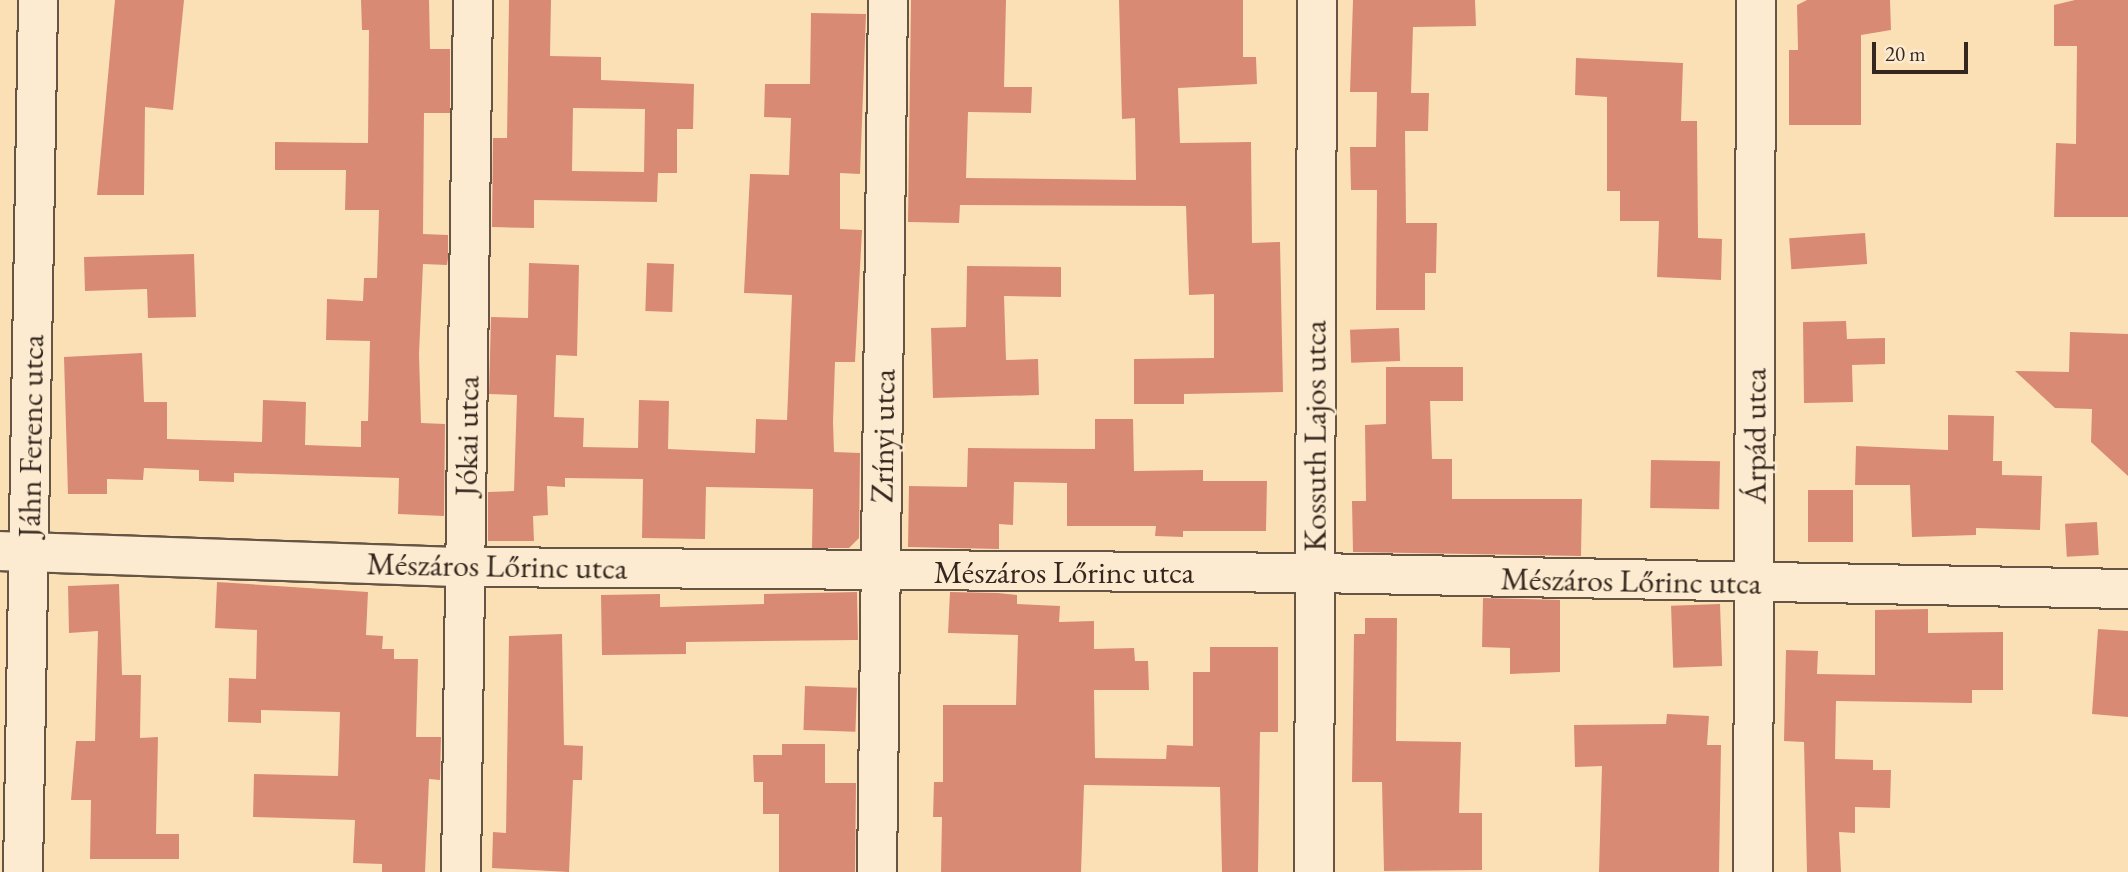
<!DOCTYPE html>
<meta charset="utf-8">
<style>
body{margin:0}
#map{position:relative;width:2128px;height:872px;overflow:hidden;background:#fbe0b6;font-family:"EB Garamond",serif}
div>[style]{position:absolute}
.building>*{inset:0;background:#d98a74;transform-origin:0 0}
.roads{filter:drop-shadow(2px 0 #665545) drop-shadow(-2px 0 #665545) drop-shadow(0 2px #665545) drop-shadow(0 -2px #665545)}
.street>*{height:38px;margin:-19px;padding:0 19px;transform-origin:19px;border-radius:19px;background:#fcebd0}
span{translate:-50% -50%;white-space:nowrap;text-align:center;line-height:1.15;-webkit-text-stroke:5px #fcebd0;paint-order:stroke}
.street-label{font-size:32px;color:#35271f}
.scale{position:absolute;left:1872px;top:42px;width:96px;height:32px;box-sizing:border-box;border:4px solid #35271f;border-top:0;padding-left:9px;font-size:21px;line-height:24px;white-space:nowrap;color:#35271f;-webkit-text-stroke:5px #fcebd0;paint-order:stroke}
</style>
<div id="map">
<div class="building">
<div style="clip-path:polygon(115px 0,184px 0,173px 110px,145px 107px,144px 195px,97px 195px)"></div>
<div style="clip-path:polygon(361px 0,429px 0,430px 49px,450px 49px,450px 113px,424px 113px,423px 234px,448px 235px,448px 258px,447px 265px,423px 264px,419px 354px,421px 423px,445px 424px,444px 516px,398px 514px,399px 478px,234px 473px,234px 482px,199px 481px,199px 470px,144px 468px,143px 480px,107px 479px,107px 494px,68px 494px,64px 357px,142px 353px,144px 402px,167px 402px,167px 439px,262px 442px,263px 400px,306px 402px,305px 445px,361px 447px,361px 421px,368px 421px,370px 341px,326px 340px,327px 299px,363px 301px,364px 278px,377px 278px,379px 210px,345px 210px,346px 170px,275px 170px,275px 142px,368px 143px,369px 30px,362px 30px)"></div>
<div style="clip-path:polygon(evenodd,509px 0,551px 0,550px 56px,601px 57px,601px 80px,694px 84px,693px 129px,677px 129px,677px 173px,658px 173px,657px 202px,534px 200px,534px 228px,492px 227px,493px 138px,507px 138px,509px 0,573px 108px,645px 109px,644px 172px,572px 171px,573px 108px)"></div>
<div style="clip-path:polygon(911px 0,1006px 0,1004px 87px,1032px 87px,1031px 113px,968px 112px,966px 178px,1136px 180px,1135px 118px,1122px 119px,1119px 0,1243px 0,1243px 57px,1256px 57px,1257px 84px,1178px 88px,1180px 143px,1251px 142px,1252px 243px,1280px 242px,1283px 392px,1184px 394px,1184px 404px,1134px 404px,1134px 359px,1214px 358px,1214px 294px,1189px 295px,1186px 206px,960px 205px,959px 223px,908px 222px)"></div>
<div style="clip-path:polygon(1353px 0,1475px 0,1476px 26px,1413px 27px,1411px 93px,1429px 93px,1428px 131px,1405px 131px,1406px 223px,1437px 223px,1436px 273px,1425px 273px,1425px 310px,1376px 310px,1377px 190px,1351px 190px,1350px 147px,1376px 147px,1377px 92px,1350px 92px)"></div>
<div style="clip-path:polygon(1807px 0,1890px 0,1891px 30px,1861px 35px,1861px 125px,1789px 125px,1789px 50px,1798px 50px,1797px 5px)"></div>
<div style="clip-path:polygon(2075px 0,2128px 0,2128px 217px,2054px 217px,2056px 143px,2076px 144px,2077px 46px,2054px 46px,2054px 5px)"></div>
<div style="clip-path:polygon(811px 13px,866px 14px,860px 174px,840px 173px,840px 229px,862px 230px,855px 362px,835px 362px,833px 422px,834px 452px,860px 453px,859px 538px,849px 548px,812px 548px,813px 489px,706px 487px,705px 539px,642px 538px,643px 479px,565px 478px,565px 487px,547px 486px,548px 515px,533px 516px,534px 541px,488px 541px,488px 492px,514px 491px,517px 395px,489px 394px,491px 317px,528px 318px,529px 263px,579px 265px,577px 356px,556px 355px,554px 417px,584px 418px,583px 447px,638px 448px,639px 400px,669px 401px,668px 449px,755px 453px,756px 419px,787px 420px,792px 295px,744px 293px,750px 174px,789px 175px,791px 118px,764px 117px,765px 84px,810px 84px)"></div>
<div style="clip-path:polygon(1576px 58px,1683px 63px,1681px 121px,1697px 121px,1698px 238px,1722px 239px,1721px 280px,1657px 277px,1659px 221px,1620px 221px,1620px 191px,1607px 191px,1607px 97px,1575px 95px)"></div>
<div style="left:1865px;top:233px;width:31px;height:76px;rotate:86deg"></div>
<div style="clip-path:polygon(194px 254px,196px 317px,148px 318px,147px 289px,85px 291px,84px 257px)"></div>
<div style="left:647px;top:263px;width:27px;height:48px;rotate:2deg"></div>
<div style="clip-path:polygon(967px 266px,1061px 267px,1061px 297px,1004px 296px,1006px 360px,1038px 359px,1039px 395px,933px 398px,931px 328px,966px 327px)"></div>
<div style="clip-path:polygon(1846px 321px,1847px 339px,1885px 338px,1885px 364px,1852px 365px,1853px 402px,1804px 403px,1803px 322px)"></div>
<div style="left:1399px;top:328px;width:33px;height:49px;rotate:88deg"></div>
<div style="clip-path:polygon(2070px 332px,2128px 334px,2128px 476px,2091px 442px,2092px 409px,2055px 408px,2015px 371px,2069px 372px)"></div>
<div style="clip-path:polygon(1386px 367px,1463px 367px,1463px 401px,1430px 401px,1432px 459px,1452px 459px,1452px 499px,1582px 499px,1581px 556px,1353px 552px,1352px 501px,1366px 501px,1365px 425px,1386px 424px)"></div>
<div style="clip-path:polygon(1948px 415px,1994px 416px,1993px 461px,2002px 461px,2002px 475px,2042px 476px,2040px 530px,1976px 528px,1976px 535px,1912px 537px,1910px 485px,1855px 485px,1856px 446px,1948px 450px)"></div>
<div style="clip-path:polygon(1095px 419px,1133px 419px,1134px 471px,1203px 470px,1203px 481px,1267px 481px,1266px 531px,1183px 531px,1183px 537px,1155px 536px,1156px 526px,1067px 526px,1067px 483px,1014px 482px,1013px 525px,999px 524px,999px 549px,908px 547px,909px 486px,967px 487px,968px 448px,1095px 449px)"></div>
<div style="left:1651px;top:460px;width:69px;height:48px;rotate:1deg"></div>
<div style="left:1808px;top:490px;width:45px;height:52px"></div>
<div style="left:2097px;top:522px;width:33px;height:32px;rotate:87deg"></div>
<div style="clip-path:polygon(217px 582px,368px 592px,366px 635px,383px 636px,382px 649px,394px 649px,394px 659px,418px 659px,416px 737px,441px 737px,440px 780px,429px 779px,425px 872px,382px 872px,382px 864px,353px 863px,355px 820px,253px 817px,254px 774px,338px 776px,340px 712px,261px 710px,261px 723px,228px 722px,229px 678px,256px 679px,257px 630px,215px 628px)"></div>
<div style="clip-path:polygon(119px 584px,122px 675px,141px 675px,140px 738px,158px 737px,156px 834px,179px 834px,179px 859px,90px 859px,91px 800px,71px 800px,76px 741px,95px 741px,98px 631px,69px 633px,68px 586px)"></div>
<div style="clip-path:polygon(857px 592px,858px 640px,686px 642px,686px 654px,602px 655px,601px 595px,660px 594px,660px 607px,764px 604px,764px 594px)"></div>
<div style="clip-path:polygon(950px 592px,998px 593px,1017px 595px,1017px 604px,1060px 606px,1059px 622px,1094px 621px,1094px 649px,1134px 648px,1135px 661px,1148px 661px,1149px 690px,1094px 690px,1095px 758px,1166px 759px,1167px 745px,1193px 746px,1193px 672px,1210px 672px,1210px 647px,1278px 647px,1278px 732px,1260px 732px,1258px 872px,1222px 872px,1220px 787px,1084px 785px,1081px 872px,941px 872px,942px 817px,933px 817px,934px 782px,943px 782px,943px 705px,1016px 705px,1018px 635px,948px 633px)"></div>
<div style="clip-path:polygon(1483px 598px,1560px 600px,1560px 672px,1510px 674px,1510px 648px,1482px 647px)"></div>
<div style="left:1720px;top:604px;width:62px;height:49px;rotate:88deg"></div>
<div style="clip-path:polygon(1928px 609px,1928px 633px,2003px 632px,2003px 690px,1972px 690px,1972px 703px,1836px 701px,1835px 759px,1873px 760px,1873px 770px,1891px 770px,1890px 808px,1855px 807px,1855px 833px,1839px 832px,1841px 872px,1807px 872px,1804px 742px,1784px 741px,1786px 650px,1818px 651px,1817px 674px,1875px 675px,1875px 610px)"></div>
<div style="clip-path:polygon(1365px 618px,1397px 618px,1396px 741px,1461px 742px,1459px 813px,1482px 813px,1482px 870px,1384px 871px,1382px 782px,1352px 782px,1354px 634px,1365px 634px)"></div>
<div style="clip-path:polygon(2098px 629px,2128px 631px,2128px 717px,2092px 714px)"></div>
<div style="clip-path:polygon(562px 634px,564px 745px,583px 746px,582px 780px,573px 780px,569px 872px,492px 868px,493px 832px,506px 833px,509px 636px)"></div>
<div style="left:805px;top:686px;width:52px;height:44px;rotate:2deg"></div>
<div style="clip-path:polygon(1667px 714px,1709px 716px,1707px 745px,1721px 745px,1719px 872px,1599px 872px,1602px 766px,1575px 767px,1574px 725px,1666px 724px)"></div>
<div style="clip-path:polygon(782px 744px,825px 744px,825px 783px,856px 783px,855px 872px,779px 872px,779px 814px,763px 814px,763px 782px,754px 782px,753px 755px,782px 755px)"></div>
</div>
<div class="roads">
<div class="street">
<div style="left:0;top:551px;width:466px;rotate:2deg"></div>
<div style="left:466px;top:567px;width:849px;rotate:0.4deg"></div>
<div style="left:1315px;top:573px;width:813px;rotate:1.13deg"></div>
<div style="left:23px;top:872px;width:872px;rotate:-89.01deg"></div>
<div style="left:461px;top:872px;width:872px;rotate:-89.21deg"></div>
<div style="left:877px;top:872px;width:872px;rotate:-89.28deg"></div>
<div style="left:1314px;top:872px;width:872px;rotate:-89.8deg"></div>
<div style="left:1753px;top:872px;width:872px;rotate:-89.8deg"></div>
</div>
</div>
<div class="street-label">
<span style="left:31px;top:436px;rotate:-89deg">Jáhn Ferenc utca</span>
<span style="left:467px;top:436px;rotate:-89deg">Jókai utca</span>
<span style="left:883px;top:436px;rotate:-89deg">Zrínyi utca</span>
<span style="left:1315px;top:436px;rotate:-90deg">Kossuth Lajos utca</span>
<span style="left:1755px;top:436px;rotate:-90deg">Árpád utca</span>
<span style="left:497px;top:566px;rotate:1deg">Mészáros Lőrinc utca</span>
<span style="left:1064px;top:572px">Mészáros Lőrinc utca</span>
<span style="left:1631px;top:581px;rotate:1deg">Mészáros Lőrinc utca</span>
</div>
<div class="scale">20 m</div>
</div>
